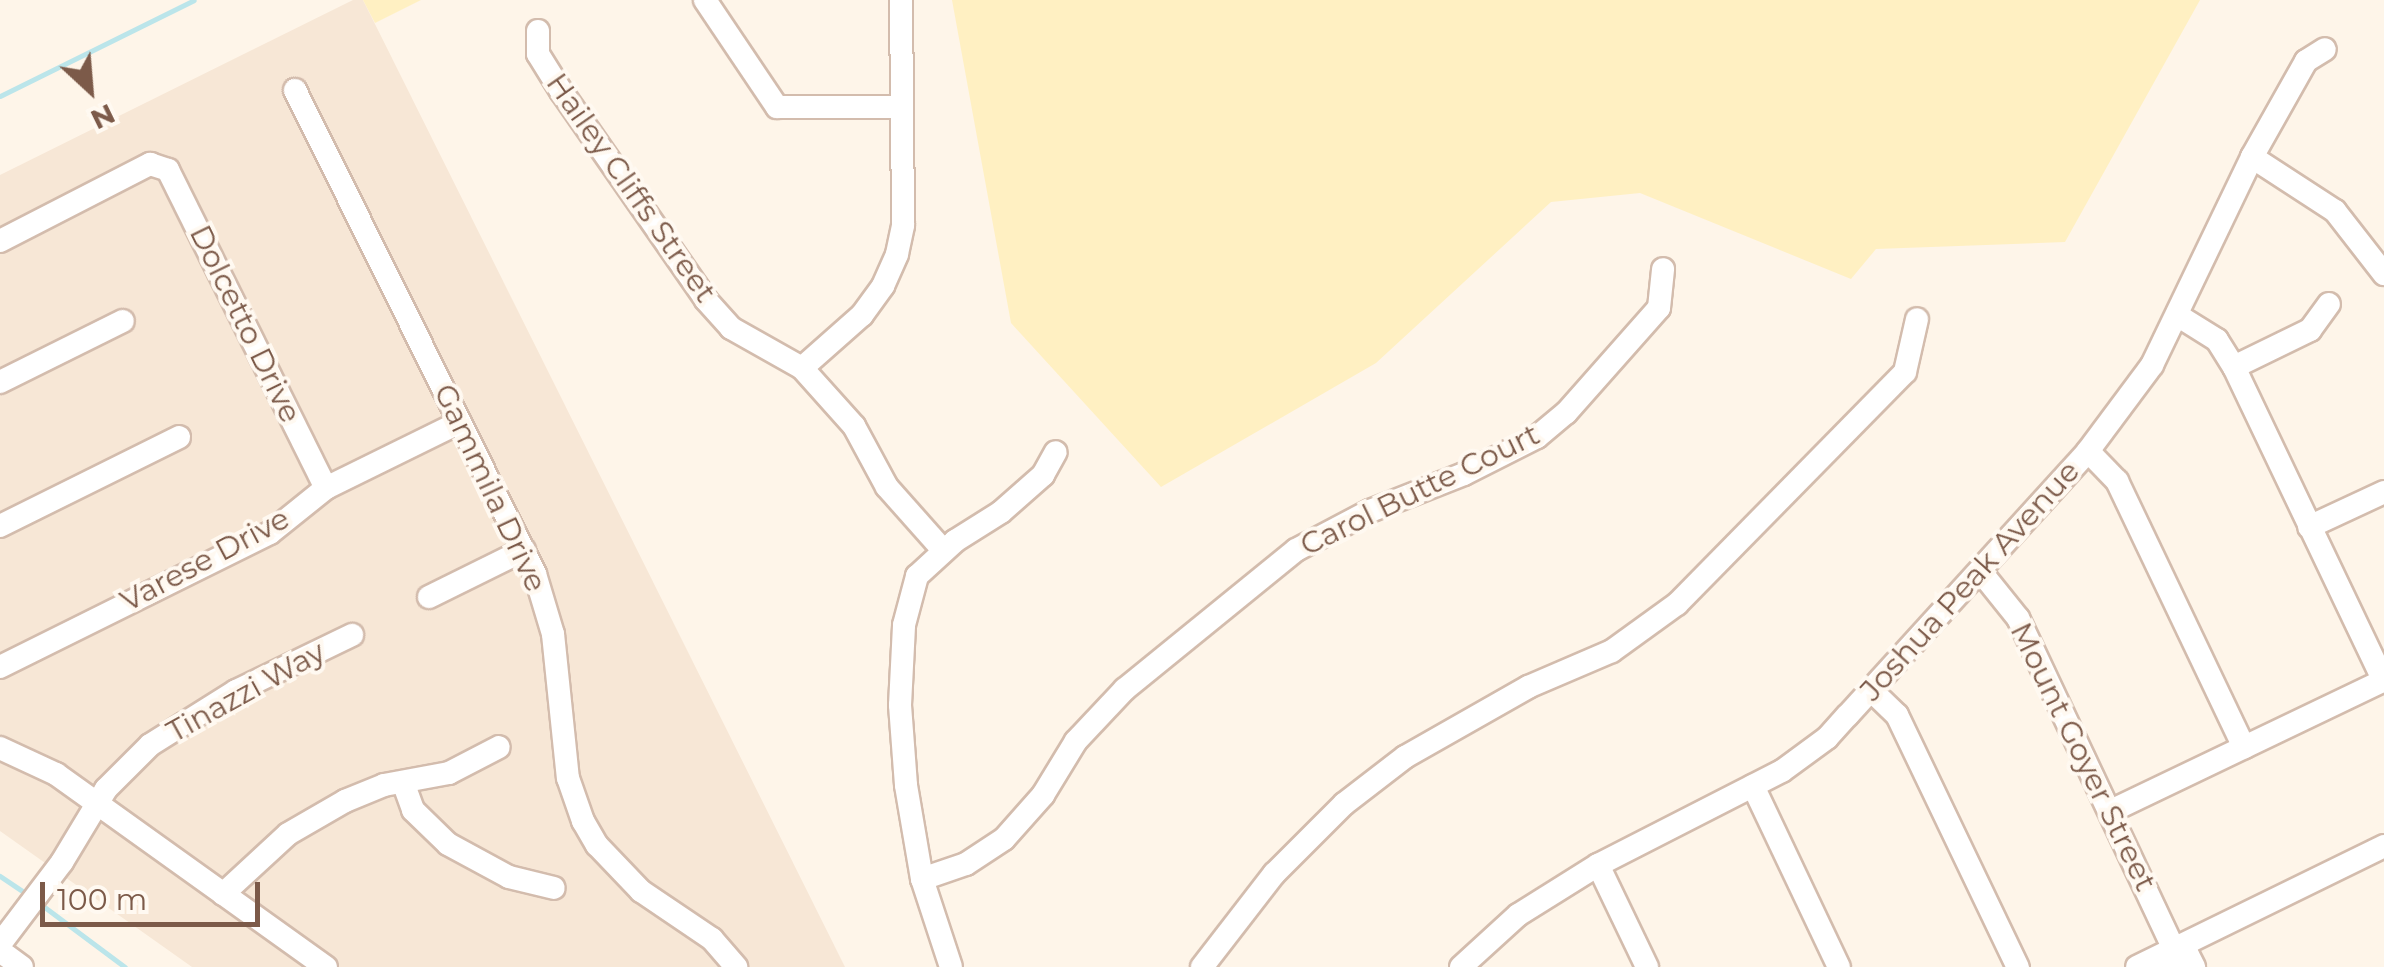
<!DOCTYPE html>
<style>
body{margin:0}
#map{position:relative;width:2384px;height:967px;overflow:hidden;background:#fef5e9;font-family:Montserrat,sans-serif}
div>[style]{position:absolute}
.residential>*{inset:0;background:#f7e7d6}
.sand>*{inset:0;background:#fff0c2}
.stream>*{height:5px;margin:-2.5px;padding:0 2.5px;transform-origin:2.5px;border-radius:2.5px;background:#bbe5ea}
.roads{filter:drop-shadow(2px 0 #d3bcad) drop-shadow(-2px 0 #d3bcad) drop-shadow(0 2px #d3bcad) drop-shadow(0 -2px #d3bcad)}
.minor>*{height:22px;margin:-11px;padding:0 11px;transform-origin:11px;border-radius:11px;background:#fff}
span{translate:-50% -50%;white-space:nowrap;text-align:center;line-height:1.15;-webkit-text-stroke:8px #fff9f1;paint-order:stroke}
.street-label{font-size:30px;color:#7c5a49}
.north{position:absolute;left:40px;top:40px;width:100px;height:100px;-webkit-text-stroke:8px #fff9f1;paint-order:stroke;rotate:154deg;font-size:28px;font-weight:700;line-height:40px;text-align:center;color:#7c5a49}
.north::after{content:'';display:block;margin:auto;width:35px;height:45px;background:#7c5a49;clip-path:polygon(50% 0,100% 100%,50% 72%,0 100%)}
.scale{position:absolute;left:40px;top:882px;width:220px;height:45px;box-sizing:border-box;border:5px solid #7c5a49;border-top:0;padding-left:12px;font-size:30px;line-height:35px;white-space:nowrap;color:#7c5a49;-webkit-text-stroke:8px #fff9f1;paint-order:stroke}
</style>
<div id="map">
<div class="residential">
<div style="clip-path:polygon(353px 0,363px 0,845px 967px,192px 967px,0 831px,0 175px)"></div>
</div>
<div class="sand">
<div style="clip-path:polygon(363px 0,421px 0,375px 23px)"></div>
<div style="clip-path:polygon(952px 0,2200px 0,2065px 242px,1876px 249px,1851px 279px,1640px 193px,1551px 202px,1376px 363px,1161px 487px,1011px 323px)"></div>
</div>
<div class="stream">
<div style="left:0;top:96px;width:216px;rotate:-26.3deg"></div>
<div style="left:0;top:876px;width:36px;rotate:34deg"></div>
<div style="left:39px;top:903px;width:107px;rotate:36.7deg"></div>
</div>
<div class="roads">
<div class="minor">
<div style="left:705px;top:0;width:129px;rotate:56.1deg"></div>
<div style="left:777px;top:107px;width:125px"></div>
<div style="left:538px;top:31px;width:23px;rotate:90deg"></div>
<div style="left:538px;top:54px;width:44px;rotate:58.1deg"></div>
<div style="left:561px;top:91px;width:254px;rotate:55.2deg"></div>
<div style="left:706px;top:300px;width:38px;rotate:48deg"></div>
<div style="left:731px;top:328px;width:81px;rotate:29.4deg"></div>
<div style="left:802px;top:368px;width:78px;rotate:48.1deg"></div>
<div style="left:854px;top:426px;width:69px;rotate:61.6deg"></div>
<div style="left:887px;top:487px;width:84px;rotate:48.4deg"></div>
<div style="left:295px;top:90px;width:540px;rotate:63.62deg"></div>
<div style="left:535px;top:574px;width:63px;rotate:73.3deg"></div>
<div style="left:553px;top:634px;width:145px;rotate:84.1deg"></div>
<div style="left:568px;top:778px;width:46px;rotate:70.8deg"></div>
<div style="left:583px;top:821px;width:28px;rotate:60deg"></div>
<div style="left:597px;top:845px;width:64px;rotate:46.3deg"></div>
<div style="left:641px;top:891px;width:86px;rotate:34.1deg"></div>
<div style="left:712px;top:939px;width:37px;rotate:49deg"></div>
<div style="left:2252px;top:157px;width:99px;rotate:33deg"></div>
<div style="left:2335px;top:211px;width:80px;rotate:52.1deg"></div>
<div style="left:0;top:241px;width:169px;rotate:-27.2deg"></div>
<div style="left:150px;top:164px;width:19px;rotate:18deg"></div>
<div style="left:168px;top:170px;width:355px;rotate:63.6deg"></div>
<div style="left:2177px;top:315px;width:47px;rotate:32deg"></div>
<div style="left:2217px;top:340px;width:32px;rotate:58deg"></div>
<div style="left:2234px;top:367px;width:348px;rotate:64.5deg"></div>
<div style="left:2234px;top:367px;width:85px;rotate:-26deg"></div>
<div style="left:2310px;top:330px;width:32px;rotate:-54deg"></div>
<div style="left:802px;top:368px;width:80px;rotate:-41.5deg"></div>
<div style="left:862px;top:315px;width:36px;rotate:-54deg"></div>
<div style="left:883px;top:286px;width:35px;rotate:-66deg"></div>
<div style="left:897px;top:254px;width:30px;rotate:-78deg"></div>
<div style="left:903px;top:225px;width:225px;rotate:-90.5deg"></div>
<div style="left:0;top:382px;width:137px;rotate:-26.4deg"></div>
<div style="left:2088px;top:451px;width:42px;rotate:46deg"></div>
<div style="left:2117px;top:481px;width:295px;rotate:64.5deg"></div>
<div style="left:0;top:526px;width:200px;rotate:-26.4deg"></div>
<div style="left:2309px;top:527px;width:83px;rotate:-25deg"></div>
<div style="left:1981px;top:572px;width:59px;rotate:51.2deg"></div>
<div style="left:2018px;top:618px;width:366px;rotate:64.8deg"></div>
<div style="left:2174px;top:949px;width:18px;rotate:93deg"></div>
<div style="left:429px;top:597px;width:106px;rotate:-26.3deg"></div>
<div style="left:0;top:667px;width:301px;rotate:-26.4deg"></div>
<div style="left:270px;top:533px;width:72px;rotate:-38.8deg"></div>
<div style="left:326px;top:488px;width:149px;rotate:-26.2deg"></div>
<div style="left:1871px;top:690px;width:36px;rotate:44deg"></div>
<div style="left:1897px;top:715px;width:280px;rotate:64.4deg"></div>
<div style="left:0;top:748px;width:62px;rotate:24.9deg"></div>
<div style="left:56px;top:774px;width:332px;rotate:35.6deg"></div>
<div style="left:403px;top:782px;width:30px;rotate:70deg"></div>
<div style="left:413px;top:810px;width:49px;rotate:44.2deg"></div>
<div style="left:448px;top:844px;width:69px;rotate:28.4deg"></div>
<div style="left:509px;top:877px;width:46px;rotate:13.7deg"></div>
<div style="left:1753px;top:786px;width:200px;rotate:64.6deg"></div>
<div style="left:2111px;top:811px;width:303px;rotate:-25.6deg"></div>
<div style="left:1598px;top:865px;width:113px;rotate:64.3deg"></div>
<div style="left:922px;top:879px;width:46px;rotate:-18.8deg"></div>
<div style="left:966px;top:864px;width:45px;rotate:-33.3deg"></div>
<div style="left:1004px;top:839px;width:59px;rotate:-48.4deg"></div>
<div style="left:1043px;top:795px;width:63px;rotate:-58.6deg"></div>
<div style="left:1076px;top:741px;width:71px;rotate:-46.7deg"></div>
<div style="left:1125px;top:689px;width:220px;rotate:-39.1deg"></div>
<div style="left:1296px;top:550px;width:84px;rotate:-27.8deg"></div>
<div style="left:1370px;top:511px;width:101px;rotate:-21.5deg"></div>
<div style="left:1464px;top:474px;width:82px;rotate:-26.9deg"></div>
<div style="left:1537px;top:437px;width:38px;rotate:-40deg"></div>
<div style="left:1566px;top:413px;width:140px;rotate:-48.5deg"></div>
<div style="left:1659px;top:308px;width:39px;rotate:-84deg"></div>
<div style="left:223px;top:894px;width:88px;rotate:-42.7deg"></div>
<div style="left:288px;top:834px;width:66px;rotate:-30.1deg"></div>
<div style="left:345px;top:801px;width:42px;rotate:-22.3deg"></div>
<div style="left:384px;top:785px;width:66px;rotate:-10.5deg"></div>
<div style="left:449px;top:773px;width:56px;rotate:-27.5deg"></div>
<div style="left:0;top:944px;width:103px;rotate:-52.9deg"></div>
<div style="left:62px;top:862px;width:85px;rotate:-58.9deg"></div>
<div style="left:106px;top:789px;width:62px;rotate:-45deg"></div>
<div style="left:150px;top:745px;width:102px;rotate:-32.1deg"></div>
<div style="left:236px;top:691px;width:129px;rotate:-25.8deg"></div>
<div style="left:2174px;top:949px;width:14px;rotate:17deg"></div>
<div style="left:2187px;top:953px;width:16px;rotate:63deg"></div>
<div style="left:0;top:951px;width:27px;rotate:36deg"></div>
<div style="left:951px;top:967px;width:93px;rotate:-108.2deg"></div>
<div style="left:922px;top:879px;width:95px;rotate:-99.7deg"></div>
<div style="left:906px;top:785px;width:80px;rotate:-94.3deg"></div>
<div style="left:900px;top:705px;width:80px;rotate:-87.1deg"></div>
<div style="left:904px;top:625px;width:51px;rotate:-75.1deg"></div>
<div style="left:917px;top:576px;width:52px;rotate:-42.6deg"></div>
<div style="left:955px;top:541px;width:54px;rotate:-32.2deg"></div>
<div style="left:1001px;top:512px;width:56px;rotate:-41.4deg"></div>
<div style="left:1043px;top:475px;width:26px;rotate:-61deg"></div>
<div style="left:1202px;top:967px;width:118px;rotate:-52.3deg"></div>
<div style="left:1274px;top:874px;width:99px;rotate:-45deg"></div>
<div style="left:1344px;top:804px;width:77px;rotate:-37.6deg"></div>
<div style="left:1405px;top:757px;width:142px;rotate:-29.6deg"></div>
<div style="left:1528px;top:687px;width:91px;rotate:-23.2deg"></div>
<div style="left:1612px;top:651px;width:80px;rotate:-35.9deg"></div>
<div style="left:1677px;top:604px;width:325px;rotate:-45.5deg"></div>
<div style="left:1905px;top:372px;width:54px;rotate:-77.2deg"></div>
<div style="left:1461px;top:967px;width:77px;rotate:-42.4deg"></div>
<div style="left:1518px;top:915px;width:94px;rotate:-32deg"></div>
<div style="left:1598px;top:865px;width:207px;rotate:-27.1deg"></div>
<div style="left:1782px;top:771px;width:56px;rotate:-36.3deg"></div>
<div style="left:1827px;top:738px;width:31px;rotate:-48deg"></div>
<div style="left:1848px;top:715px;width:357px;rotate:-47.7deg"></div>
<div style="left:2088px;top:451px;width:107px;rotate:-53.3deg"></div>
<div style="left:2152px;top:365px;width:231px;rotate:-64.3deg"></div>
<div style="left:2252px;top:157px;width:110px;rotate:-60.6deg"></div>
<div style="left:2306px;top:61px;width:22px;rotate:-32deg"></div>
<div style="left:2137px;top:967px;width:275px;rotate:-26.1deg"></div>
</div>
</div>
<div class="street-label">
<span style="left:631px;top:188px;rotate:55deg">Hailey Cliffs Street</span>
<span style="left:245px;top:324px;rotate:64deg">Dolcetto Drive</span>
<span style="left:490px;top:488px;rotate:65deg">Gammila Drive</span>
<span style="left:1420px;top:490px;rotate:-26deg">Carol Butte Court</span>
<span style="left:205px;top:560px;rotate:-28deg">Varese Drive</span>
<span style="left:1970px;top:581px;rotate:-48deg">Joshua Peak Avenue</span>
<span style="left:246px;top:692px;rotate:-29deg">Tinazzi Way</span>
<span style="left:2083px;top:757px;rotate:64deg">Mount Goyer Street</span>
</div>
<div class="north">N</div>
<div class="scale">100 m</div>
</div>
